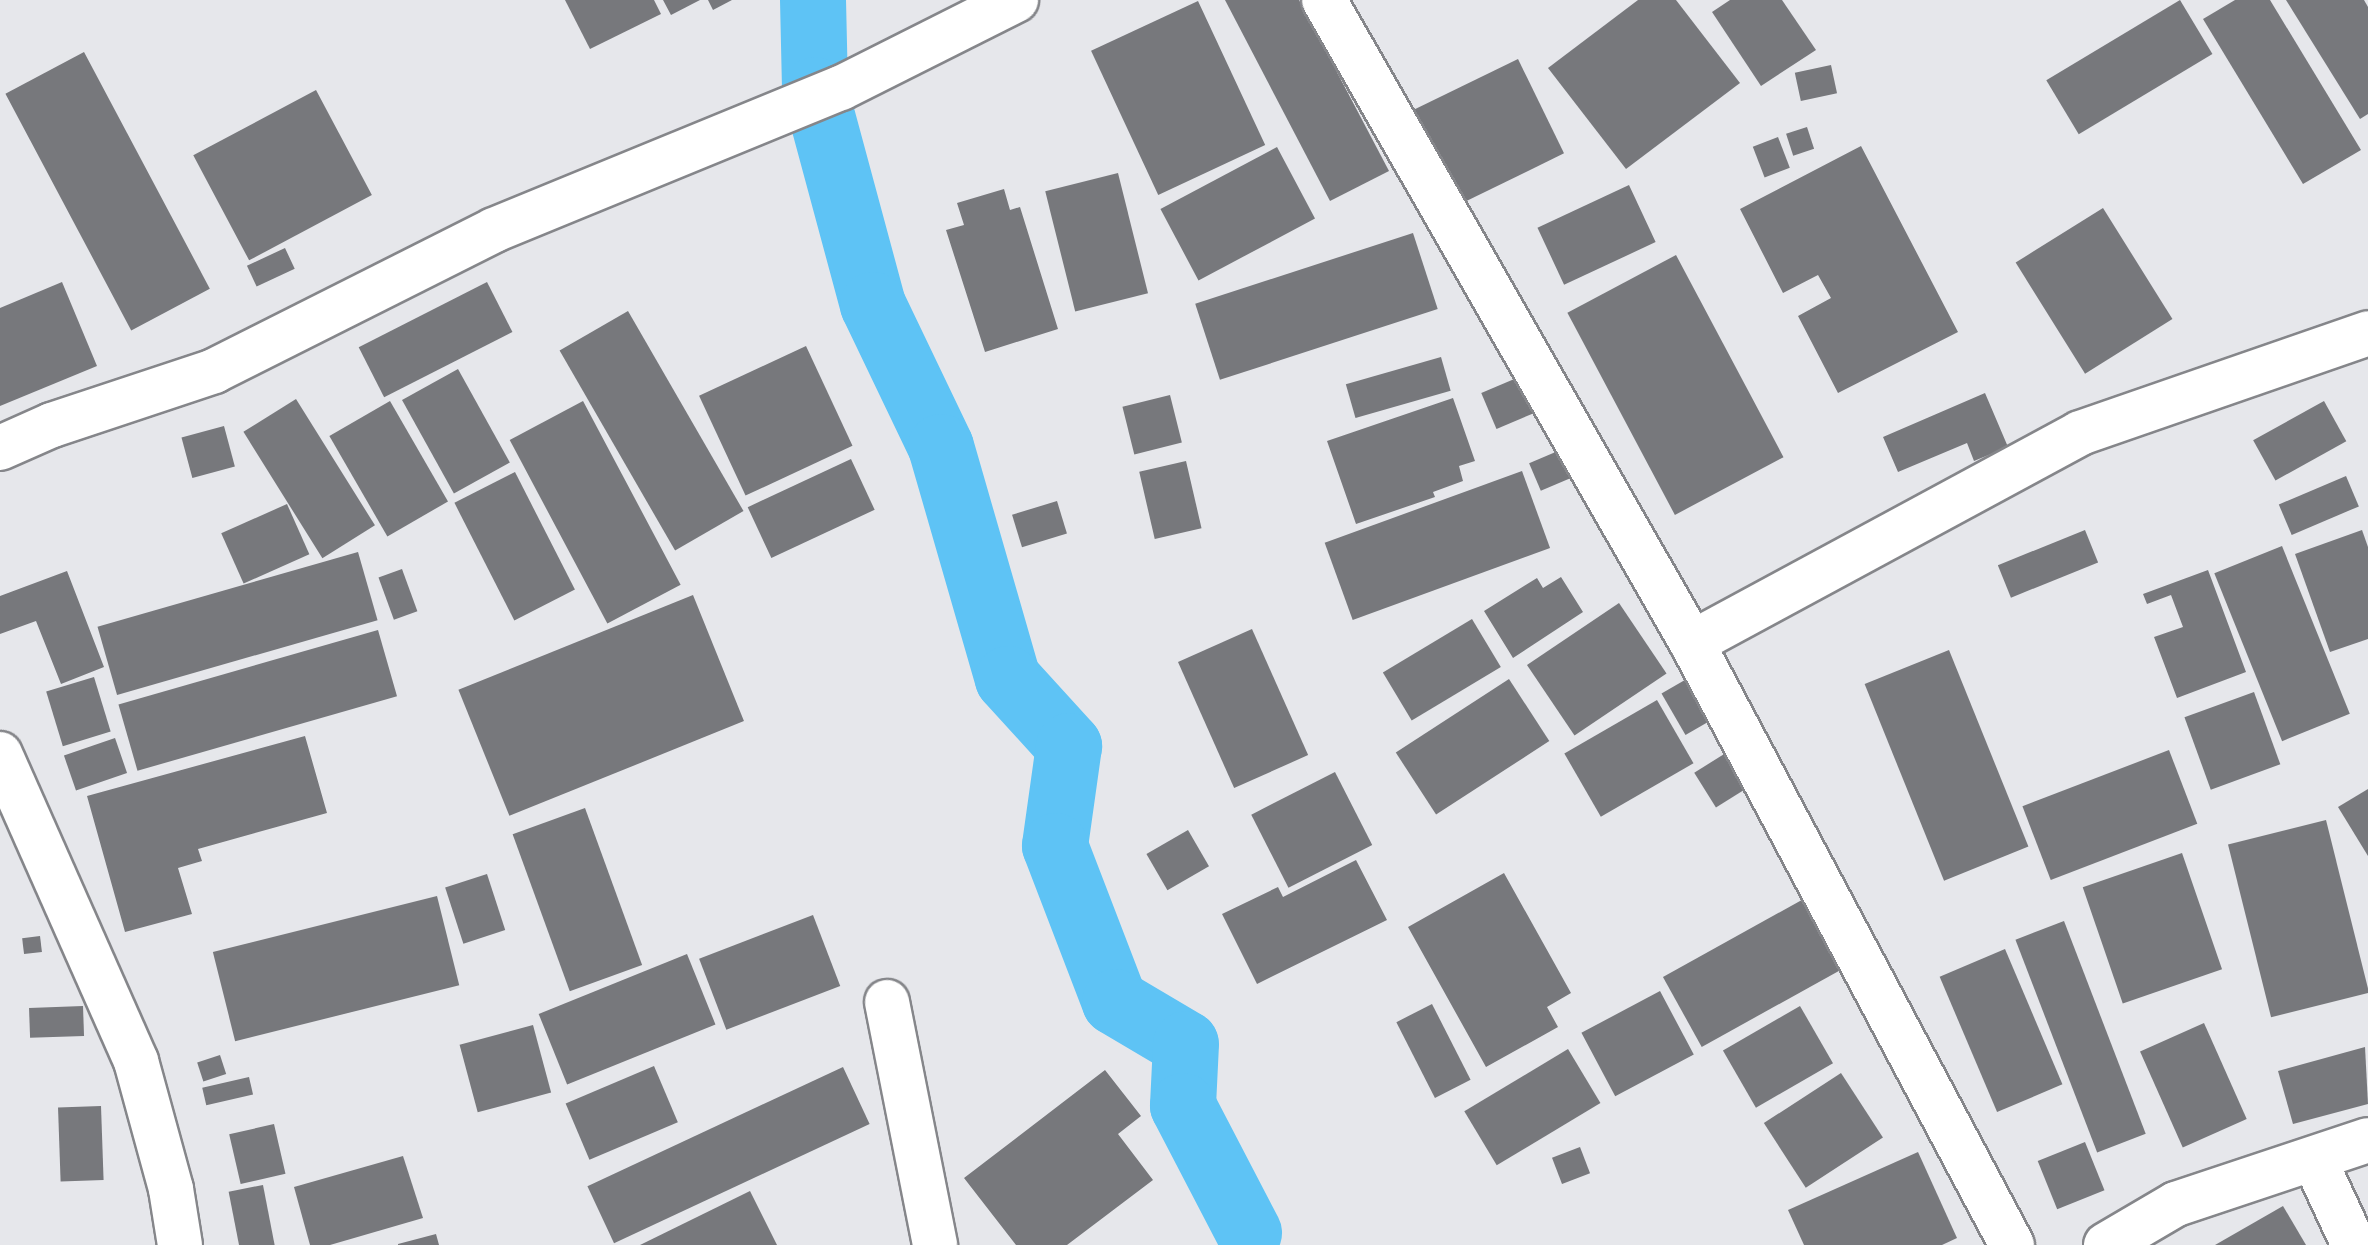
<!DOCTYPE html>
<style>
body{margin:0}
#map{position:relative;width:2368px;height:1245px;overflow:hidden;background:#e6e7eb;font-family:"Titillium Web",sans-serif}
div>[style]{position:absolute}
.canal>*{height:66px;margin:-33px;padding:0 33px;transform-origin:33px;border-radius:33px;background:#5ec3f5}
.building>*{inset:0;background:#77787c;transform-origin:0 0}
.roads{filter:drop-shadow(2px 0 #85868a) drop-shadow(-2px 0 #85868a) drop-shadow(0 2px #85868a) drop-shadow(0 -2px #85868a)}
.minor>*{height:44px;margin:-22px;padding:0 22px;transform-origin:22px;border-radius:22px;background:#fff}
span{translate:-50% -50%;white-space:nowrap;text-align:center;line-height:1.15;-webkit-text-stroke:8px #fff;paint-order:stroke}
</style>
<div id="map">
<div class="canal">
<div style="left:813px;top:0;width:90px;rotate:88.7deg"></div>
<div style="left:815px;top:90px;width:223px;rotate:74.9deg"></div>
<div style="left:873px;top:305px;width:157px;rotate:64.4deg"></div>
<div style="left:941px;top:447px;width:241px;rotate:73.9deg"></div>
<div style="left:1008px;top:679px;width:91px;rotate:47.7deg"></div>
<div style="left:1069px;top:746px;width:101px;rotate:98deg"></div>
<div style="left:1055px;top:846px;width:167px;rotate:69deg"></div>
<div style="left:1115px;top:1002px;width:82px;rotate:30.6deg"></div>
<div style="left:1186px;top:1044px;width:62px;rotate:92.8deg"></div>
<div style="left:1183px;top:1106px;width:143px;rotate:62.5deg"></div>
</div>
<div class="building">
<div style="clip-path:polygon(565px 0,654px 0,661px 14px,590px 49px)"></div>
<div style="clip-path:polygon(663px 0,700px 0,671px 15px)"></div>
<div style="clip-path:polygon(708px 0,732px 0,713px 10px)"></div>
<div style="clip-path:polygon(1225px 0,1299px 0,1389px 171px,1330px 201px)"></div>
<div style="clip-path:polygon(1638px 0,1676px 0,1740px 83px,1626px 169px,1548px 68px)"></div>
<div style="clip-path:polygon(1730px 0,1782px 0,1816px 50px,1761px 86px,1712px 12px)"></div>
<div style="left:2180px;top:0;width:63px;height:156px;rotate:59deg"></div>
<div style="clip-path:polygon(2235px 0,2270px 0,2361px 150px,2303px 184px,2203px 19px)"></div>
<div style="clip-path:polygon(2286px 0,2364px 0,2368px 7px,2368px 114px,2360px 119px)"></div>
<div style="left:1198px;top:1px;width:159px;height:118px;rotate:65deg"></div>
<div style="left:84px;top:52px;width:268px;height:89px;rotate:62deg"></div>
<div style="left:1518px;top:59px;width:105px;height:124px;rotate:64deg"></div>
<div style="left:1831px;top:65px;width:29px;height:37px;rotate:78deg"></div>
<div style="left:316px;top:90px;width:119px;height:139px;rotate:62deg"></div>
<div style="left:1807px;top:127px;width:23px;height:22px;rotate:72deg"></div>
<div style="left:1778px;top:137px;width:33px;height:27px;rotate:69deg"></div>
<div style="clip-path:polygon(1861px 146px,1958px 332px,1838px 393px,1798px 316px,1831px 298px,1818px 275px,1783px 293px,1740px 209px)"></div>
<div style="left:1277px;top:147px;width:81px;height:132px;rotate:62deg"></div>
<div style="left:1118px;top:173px;width:124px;height:75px;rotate:76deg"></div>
<div style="left:1629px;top:185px;width:63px;height:101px;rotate:65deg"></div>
<div style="clip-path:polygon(1004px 189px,1010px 210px,1020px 207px,1058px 329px,985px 352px,946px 230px,964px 225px,957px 203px)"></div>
<div style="left:2103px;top:208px;width:131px;height:103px;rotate:58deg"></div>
<div style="left:1413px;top:233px;width:80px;height:229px;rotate:72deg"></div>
<div style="left:285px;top:248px;width:23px;height:42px;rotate:65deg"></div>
<div style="left:1676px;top:255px;width:229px;height:123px;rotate:62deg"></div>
<div style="clip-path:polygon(62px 282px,97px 366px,0 406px,0 308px)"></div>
<div style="left:487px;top:282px;width:56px;height:144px;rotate:63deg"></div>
<div style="left:628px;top:311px;width:231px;height:79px;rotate:60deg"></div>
<div style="left:806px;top:346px;width:110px;height:118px;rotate:65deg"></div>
<div style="left:1441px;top:357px;width:35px;height:99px;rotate:74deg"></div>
<div style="left:458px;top:369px;width:107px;height:64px;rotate:61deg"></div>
<div style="left:1519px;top:377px;width:39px;height:41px;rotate:67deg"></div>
<div style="clip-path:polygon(1985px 393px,2008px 447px,1974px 461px,1967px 443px,1898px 472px,1883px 437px)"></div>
<div style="left:1170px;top:395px;width:49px;height:49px;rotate:76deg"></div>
<div style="clip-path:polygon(1453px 398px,1475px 461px,1459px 466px,1463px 481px,1433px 492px,1435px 497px,1356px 524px,1327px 441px)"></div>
<div style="left:296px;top:399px;width:149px;height:62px;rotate:58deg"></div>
<div style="left:390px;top:401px;width:116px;height:70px;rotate:60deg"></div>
<div style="left:583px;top:401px;width:208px;height:83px;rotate:62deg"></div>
<div style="left:2324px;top:401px;width:46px;height:81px;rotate:61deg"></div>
<div style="left:224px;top:426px;width:42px;height:44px;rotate:75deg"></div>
<div style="left:1565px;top:448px;width:30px;height:39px;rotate:67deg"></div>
<div style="left:851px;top:459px;width:56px;height:114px;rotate:65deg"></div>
<div style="left:1186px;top:461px;width:69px;height:48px;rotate:77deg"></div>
<div style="left:1522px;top:471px;width:82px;height:210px;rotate:70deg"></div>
<div style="left:515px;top:472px;width:132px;height:68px;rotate:63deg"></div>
<div style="left:2346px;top:476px;width:33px;height:73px;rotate:67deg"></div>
<div style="left:1057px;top:501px;width:34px;height:47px;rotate:73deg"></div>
<div style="left:287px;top:504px;width:55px;height:72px;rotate:66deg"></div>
<div style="left:2085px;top:530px;width:35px;height:94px;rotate:68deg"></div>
<div style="clip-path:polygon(2362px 530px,2368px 547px,2368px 639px,2330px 652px,2295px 554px)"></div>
<div style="left:2282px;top:546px;width:181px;height:73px;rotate:68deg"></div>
<div style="left:358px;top:552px;width:71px;height:271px;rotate:74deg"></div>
<div style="left:402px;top:569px;width:45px;height:25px;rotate:70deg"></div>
<div style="clip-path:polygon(2208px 570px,2246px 672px,2177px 698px,2154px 637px,2183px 627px,2171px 595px,2147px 604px,2143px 594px)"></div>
<div style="clip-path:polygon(67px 571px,104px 667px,61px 684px,36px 621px,0 634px,0 596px)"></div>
<div style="clip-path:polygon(1561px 577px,1583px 612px,1513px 658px,1484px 611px,1537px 578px,1543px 588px)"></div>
<div style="left:693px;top:595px;width:136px;height:253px;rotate:68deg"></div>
<div style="left:1619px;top:603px;width:85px;height:111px;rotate:56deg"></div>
<div style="left:1472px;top:619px;width:56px;height:104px;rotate:59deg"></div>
<div style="left:1252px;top:629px;width:138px;height:81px;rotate:66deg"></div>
<div style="left:378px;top:630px;width:69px;height:270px;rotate:74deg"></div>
<div style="left:1949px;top:650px;width:212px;height:91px;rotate:68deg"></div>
<div style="left:1697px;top:673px;width:48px;height:41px;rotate:60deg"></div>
<div style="left:94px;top:677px;width:57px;height:50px;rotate:73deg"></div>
<div style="left:1509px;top:679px;width:74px;height:135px;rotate:57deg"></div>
<div style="left:2254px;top:692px;width:77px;height:74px;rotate:70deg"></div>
<div style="left:1657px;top:700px;width:73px;height:107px;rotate:60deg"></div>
<div style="clip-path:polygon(305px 736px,327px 813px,198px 849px,202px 861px,178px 868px,192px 914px,125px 932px,87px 796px)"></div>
<div style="left:115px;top:738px;width:37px;height:54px;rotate:71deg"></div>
<div style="left:2169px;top:750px;width:79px;height:157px;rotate:69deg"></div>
<div style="left:1729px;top:751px;width:41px;height:41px;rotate:58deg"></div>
<div style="left:1335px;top:772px;width:82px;height:94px;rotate:63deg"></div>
<div style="clip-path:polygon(2368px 789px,2368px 856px,2338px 807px)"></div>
<div style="left:585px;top:808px;width:167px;height:77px;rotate:70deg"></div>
<div style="left:2326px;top:820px;width:178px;height:101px;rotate:76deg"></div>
<div style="left:1188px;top:830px;width:42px;height:48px;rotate:60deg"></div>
<div style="left:2182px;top:853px;width:123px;height:105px;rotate:71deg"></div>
<div style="clip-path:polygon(1356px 860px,1387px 920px,1257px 984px,1222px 914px,1278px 887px,1283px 897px)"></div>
<div style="clip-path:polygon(1504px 873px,1571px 993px,1547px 1007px,1558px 1027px,1486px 1067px,1408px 927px)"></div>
<div style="left:487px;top:874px;width:59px;height:44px;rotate:72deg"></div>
<div style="left:437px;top:896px;width:92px;height:231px;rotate:76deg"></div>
<div style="left:1809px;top:896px;width:80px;height:167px;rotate:61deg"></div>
<div style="left:813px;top:915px;width:76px;height:122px;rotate:69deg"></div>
<div style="left:2064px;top:921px;width:228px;height:52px;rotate:69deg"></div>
<div style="left:40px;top:936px;width:16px;height:18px;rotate:83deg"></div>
<div style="left:2005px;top:949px;width:147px;height:71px;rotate:67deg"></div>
<div style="left:687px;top:954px;width:76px;height:160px;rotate:68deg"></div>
<div style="left:1660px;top:991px;width:72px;height:89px;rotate:62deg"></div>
<div style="left:1432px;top:1004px;width:85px;height:40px;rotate:63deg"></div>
<div style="left:83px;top:1006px;width:30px;height:54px;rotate:88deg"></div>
<div style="left:1800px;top:1006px;width:66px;height:89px;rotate:60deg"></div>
<div style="left:2204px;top:1023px;width:105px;height:70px;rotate:66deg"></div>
<div style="left:533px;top:1025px;width:70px;height:76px;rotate:75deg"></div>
<div style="clip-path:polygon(2365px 1047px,2368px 1104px,2293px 1124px,2278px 1071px)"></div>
<div style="left:1568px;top:1049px;width:63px;height:121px;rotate:59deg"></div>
<div style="left:220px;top:1055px;width:20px;height:24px;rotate:72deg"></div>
<div style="left:654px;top:1066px;width:61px;height:96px;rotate:67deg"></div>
<div style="left:843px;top:1067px;width:63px;height:282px;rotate:65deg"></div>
<div style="clip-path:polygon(1105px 1070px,1141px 1116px,1118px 1134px,1153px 1180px,1067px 1245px,1016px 1245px,964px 1178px)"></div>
<div style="left:1841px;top:1073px;width:77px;height:92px;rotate:57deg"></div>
<div style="left:249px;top:1077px;width:18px;height:48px;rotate:77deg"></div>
<div style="left:101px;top:1106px;width:74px;height:43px;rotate:88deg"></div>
<div style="left:274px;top:1124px;width:51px;height:46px;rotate:77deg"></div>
<div style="left:2085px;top:1142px;width:52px;height:51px;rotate:68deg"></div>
<div style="left:1580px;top:1147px;width:28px;height:30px;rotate:69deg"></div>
<div style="clip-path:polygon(1918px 1152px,1957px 1238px,1942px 1245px,1804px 1245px,1788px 1210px)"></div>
<div style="clip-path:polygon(403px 1156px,423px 1218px,330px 1245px,310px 1245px,294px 1187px)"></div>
<div style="left:263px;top:1185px;width:61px;height:35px;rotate:79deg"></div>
<div style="clip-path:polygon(750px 1191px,777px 1245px,640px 1245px)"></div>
<div style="clip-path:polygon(2283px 1206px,2306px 1245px,2215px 1245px)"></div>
<div style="clip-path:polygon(436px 1234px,439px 1245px,398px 1245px,398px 1244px)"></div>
</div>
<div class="roads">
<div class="minor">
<div style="left:1324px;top:0;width:741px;rotate:60.22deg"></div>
<div style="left:1692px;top:643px;width:682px;rotate:62.01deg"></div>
<div style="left:0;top:448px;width:57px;rotate:-23.9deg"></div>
<div style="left:52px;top:425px;width:171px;rotate:-18.4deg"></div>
<div style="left:214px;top:371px;width:313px;rotate:-26.7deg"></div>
<div style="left:494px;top:230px;width:375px;rotate:-22.3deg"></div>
<div style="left:841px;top:88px;width:196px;rotate:-26.7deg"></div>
<div style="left:1692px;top:643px;width:441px;rotate:-28.4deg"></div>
<div style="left:2080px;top:433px;width:305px;rotate:-19.1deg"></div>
<div style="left:0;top:754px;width:336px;rotate:66.1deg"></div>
<div style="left:136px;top:1061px;width:133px;rotate:74.7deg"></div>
<div style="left:171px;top:1189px;width:57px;rotate:80.9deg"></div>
<div style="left:887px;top:1002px;width:248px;rotate:78.8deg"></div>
<div style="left:2314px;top:1159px;width:95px;rotate:65.1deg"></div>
<div style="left:2106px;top:1245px;width:81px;rotate:-30.4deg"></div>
<div style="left:2176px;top:1204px;width:202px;rotate:-18.4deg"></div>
</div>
</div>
</div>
